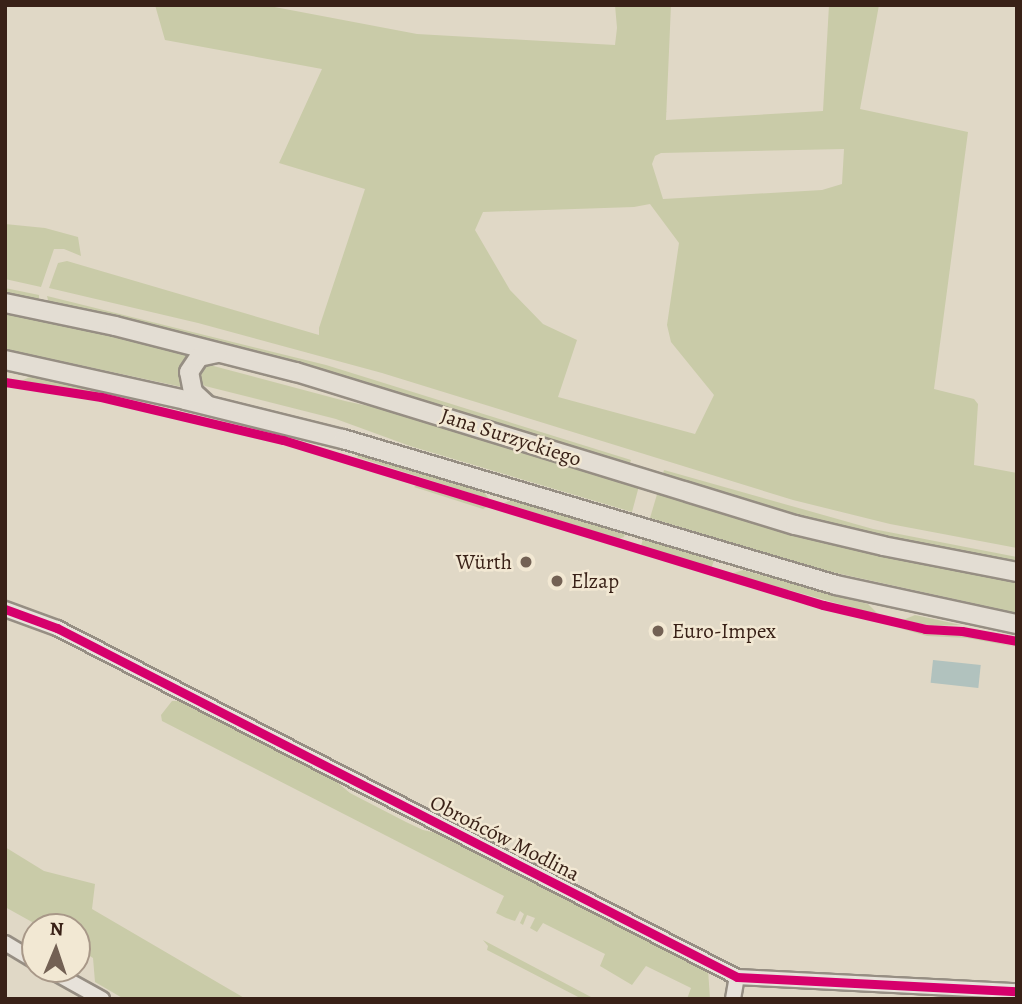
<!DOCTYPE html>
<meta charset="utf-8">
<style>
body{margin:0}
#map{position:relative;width:1022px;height:1004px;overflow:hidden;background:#e0d8c6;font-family:Alegreya,serif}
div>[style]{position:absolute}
.green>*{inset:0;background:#c9cba8;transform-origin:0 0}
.water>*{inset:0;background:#b1c2be;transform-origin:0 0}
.roads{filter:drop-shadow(2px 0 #968e83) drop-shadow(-2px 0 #968e83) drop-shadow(0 2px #968e83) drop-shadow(0 -2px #968e83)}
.minor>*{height:14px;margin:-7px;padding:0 7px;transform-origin:7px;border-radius:7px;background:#e7e2da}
.major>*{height:18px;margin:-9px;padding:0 9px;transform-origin:9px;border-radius:9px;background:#e3ddd3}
.cycleway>*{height:9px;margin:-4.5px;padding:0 4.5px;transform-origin:4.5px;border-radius:4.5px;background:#d6006c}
.dots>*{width:19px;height:19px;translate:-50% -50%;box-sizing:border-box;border:4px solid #f2e8d3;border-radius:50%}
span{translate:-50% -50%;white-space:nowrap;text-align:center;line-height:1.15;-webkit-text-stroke:5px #f2e8d3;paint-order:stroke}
.street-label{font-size:21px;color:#392117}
.poi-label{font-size:21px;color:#392117}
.right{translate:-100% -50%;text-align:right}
.left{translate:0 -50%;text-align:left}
.frame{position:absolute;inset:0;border:7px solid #392117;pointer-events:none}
.north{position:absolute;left:21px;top:913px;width:70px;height:70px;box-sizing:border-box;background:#f2e8d3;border:2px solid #a89888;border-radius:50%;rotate:2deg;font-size:19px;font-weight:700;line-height:28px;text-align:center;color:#392117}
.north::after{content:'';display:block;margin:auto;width:24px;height:32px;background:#736154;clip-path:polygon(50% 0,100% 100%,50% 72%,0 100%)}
</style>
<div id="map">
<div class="green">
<div style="clip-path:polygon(evenodd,155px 5px,264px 5px,417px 34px,615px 45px,617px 28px,615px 5px,671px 5px,666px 120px,823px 111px,829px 5px,879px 5px,860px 109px,968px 132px,934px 389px,974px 399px,978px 404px,974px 465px,1017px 473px,1017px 548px,890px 524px,793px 500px,382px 373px,198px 323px,49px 288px,58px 263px,67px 261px,319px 335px,319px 328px,365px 189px,279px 163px,322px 69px,165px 40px,155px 5px,844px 149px,842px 184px,822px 190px,663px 199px,652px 164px,655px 156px,661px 153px,844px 149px,155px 5px,650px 204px,679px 243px,667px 325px,671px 342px,714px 395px,695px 434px,558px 397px,577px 340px,543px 324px,510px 290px,475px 230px,483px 212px,634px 207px,650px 204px)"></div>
<div style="clip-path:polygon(5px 224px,45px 228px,78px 237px,81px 256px,64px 249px,54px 249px,41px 287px,5px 279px)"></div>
<div style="clip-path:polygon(5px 288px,39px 295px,39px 298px,34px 301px,5px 295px)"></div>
<div style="clip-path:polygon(47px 296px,326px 365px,631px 460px,630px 463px,625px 466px,49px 304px)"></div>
<div style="clip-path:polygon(5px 310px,190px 353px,181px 366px,182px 387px,5px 349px)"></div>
<div style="clip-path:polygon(206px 364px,345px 401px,425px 418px,639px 486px,632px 512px,410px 446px,336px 419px,205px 386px,199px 382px,196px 373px)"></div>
<div style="clip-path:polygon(32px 376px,98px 390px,98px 393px,21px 381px)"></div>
<div style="clip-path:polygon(358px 454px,482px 489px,489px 499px,357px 457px)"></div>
<div style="clip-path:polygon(664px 470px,873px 529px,1017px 557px,1017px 564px,943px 551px,790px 516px,662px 477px)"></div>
<div style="clip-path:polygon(417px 485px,487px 507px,483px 509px,414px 487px)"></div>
<div style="clip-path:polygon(658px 491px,1017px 579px,1017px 613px,823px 570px,650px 518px)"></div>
<div style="clip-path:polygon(515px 499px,625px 533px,624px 537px,619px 539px,504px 503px)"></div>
<div style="left:643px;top:539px;width:74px;height:8px;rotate:17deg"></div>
<div style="clip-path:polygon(743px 570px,868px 604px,879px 615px,731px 574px)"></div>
<div style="clip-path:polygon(915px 615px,961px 625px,931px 626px,903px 620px)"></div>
<div style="clip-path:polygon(899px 628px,929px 634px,968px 636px,1017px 647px,967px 638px,927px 636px)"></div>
<div style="clip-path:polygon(172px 701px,180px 701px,332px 778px,350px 793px,406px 822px,423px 830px,442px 834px,708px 969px,710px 999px,687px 999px,691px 988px,646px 966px,632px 985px,600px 966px,605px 954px,543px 923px,537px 932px,530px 928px,535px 918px,527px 915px,523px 925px,520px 923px,524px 914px,520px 911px,515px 921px,506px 918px,496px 913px,504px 896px,162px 721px,161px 715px)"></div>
<div style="clip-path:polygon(5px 847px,44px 871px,95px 884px,92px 909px,246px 999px,124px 999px,95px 982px,93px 958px,77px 948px,77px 927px,41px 927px,5px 907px)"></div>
<div style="clip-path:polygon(483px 940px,591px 997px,582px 999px,487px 950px,488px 946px)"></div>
</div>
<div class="water">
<div style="left:933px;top:660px;width:48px;height:23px;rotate:6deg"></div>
</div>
<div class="roads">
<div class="minor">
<div style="left:5px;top:609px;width:55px;rotate:20.1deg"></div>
<div style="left:57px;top:628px;width:764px;rotate:27.17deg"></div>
<div style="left:737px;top:977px;width:280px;rotate:2.9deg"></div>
<div style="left:5px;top:943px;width:35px;rotate:31deg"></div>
<div style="left:48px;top:969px;width:62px;rotate:29.1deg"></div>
<div style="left:733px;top:999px;width:22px;rotate:-80deg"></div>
</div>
<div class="major">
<div style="left:5px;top:303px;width:112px;rotate:11.8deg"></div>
<div style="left:115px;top:326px;width:187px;rotate:14.3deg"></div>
<div style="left:296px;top:372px;width:522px;rotate:17.05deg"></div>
<div style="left:795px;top:525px;width:90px;rotate:13.4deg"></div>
<div style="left:883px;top:546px;width:136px;rotate:11deg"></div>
<div style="left:5px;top:360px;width:184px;rotate:12.5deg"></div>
<div style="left:185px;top:400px;width:163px;rotate:13.9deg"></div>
<div style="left:343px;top:439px;width:514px;rotate:16.5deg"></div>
<div style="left:836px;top:585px;width:185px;rotate:12.2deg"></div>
<div style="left:206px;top:404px;width:18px;rotate:-137deg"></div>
<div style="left:193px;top:392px;width:20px;rotate:-101deg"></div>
<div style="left:189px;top:372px;width:18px;rotate:-56deg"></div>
<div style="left:199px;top:357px;width:19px;rotate:-12deg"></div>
</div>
</div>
<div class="cycleway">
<div style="left:5px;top:382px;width:97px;rotate:8.9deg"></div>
<div style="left:101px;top:397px;width:187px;rotate:13.3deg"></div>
<div style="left:283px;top:440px;width:565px;rotate:16.99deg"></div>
<div style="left:823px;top:605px;width:105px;rotate:13.2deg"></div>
<div style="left:925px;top:629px;width:37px;rotate:3deg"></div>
<div style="left:962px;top:631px;width:56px;rotate:10.3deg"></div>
<div style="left:5px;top:609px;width:55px;rotate:20.1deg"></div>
<div style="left:57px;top:628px;width:764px;rotate:27.17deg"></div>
<div style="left:737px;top:977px;width:280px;rotate:2.9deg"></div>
</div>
<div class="dots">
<div style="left:526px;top:562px;background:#736154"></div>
<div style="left:557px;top:581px;background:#736154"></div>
<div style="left:658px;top:631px;background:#736154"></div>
</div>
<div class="street-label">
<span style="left:511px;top:437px;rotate:18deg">Jana Surzyckiego</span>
<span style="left:505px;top:838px;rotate:27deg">Obrońców Modlina</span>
</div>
<div class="poi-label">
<span class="right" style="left:512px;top:562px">Würth</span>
<span class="left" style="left:571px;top:581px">Elzap</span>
<span class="left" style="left:672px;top:631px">Euro-Impex</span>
</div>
<div class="frame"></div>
<div class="north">N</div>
</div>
